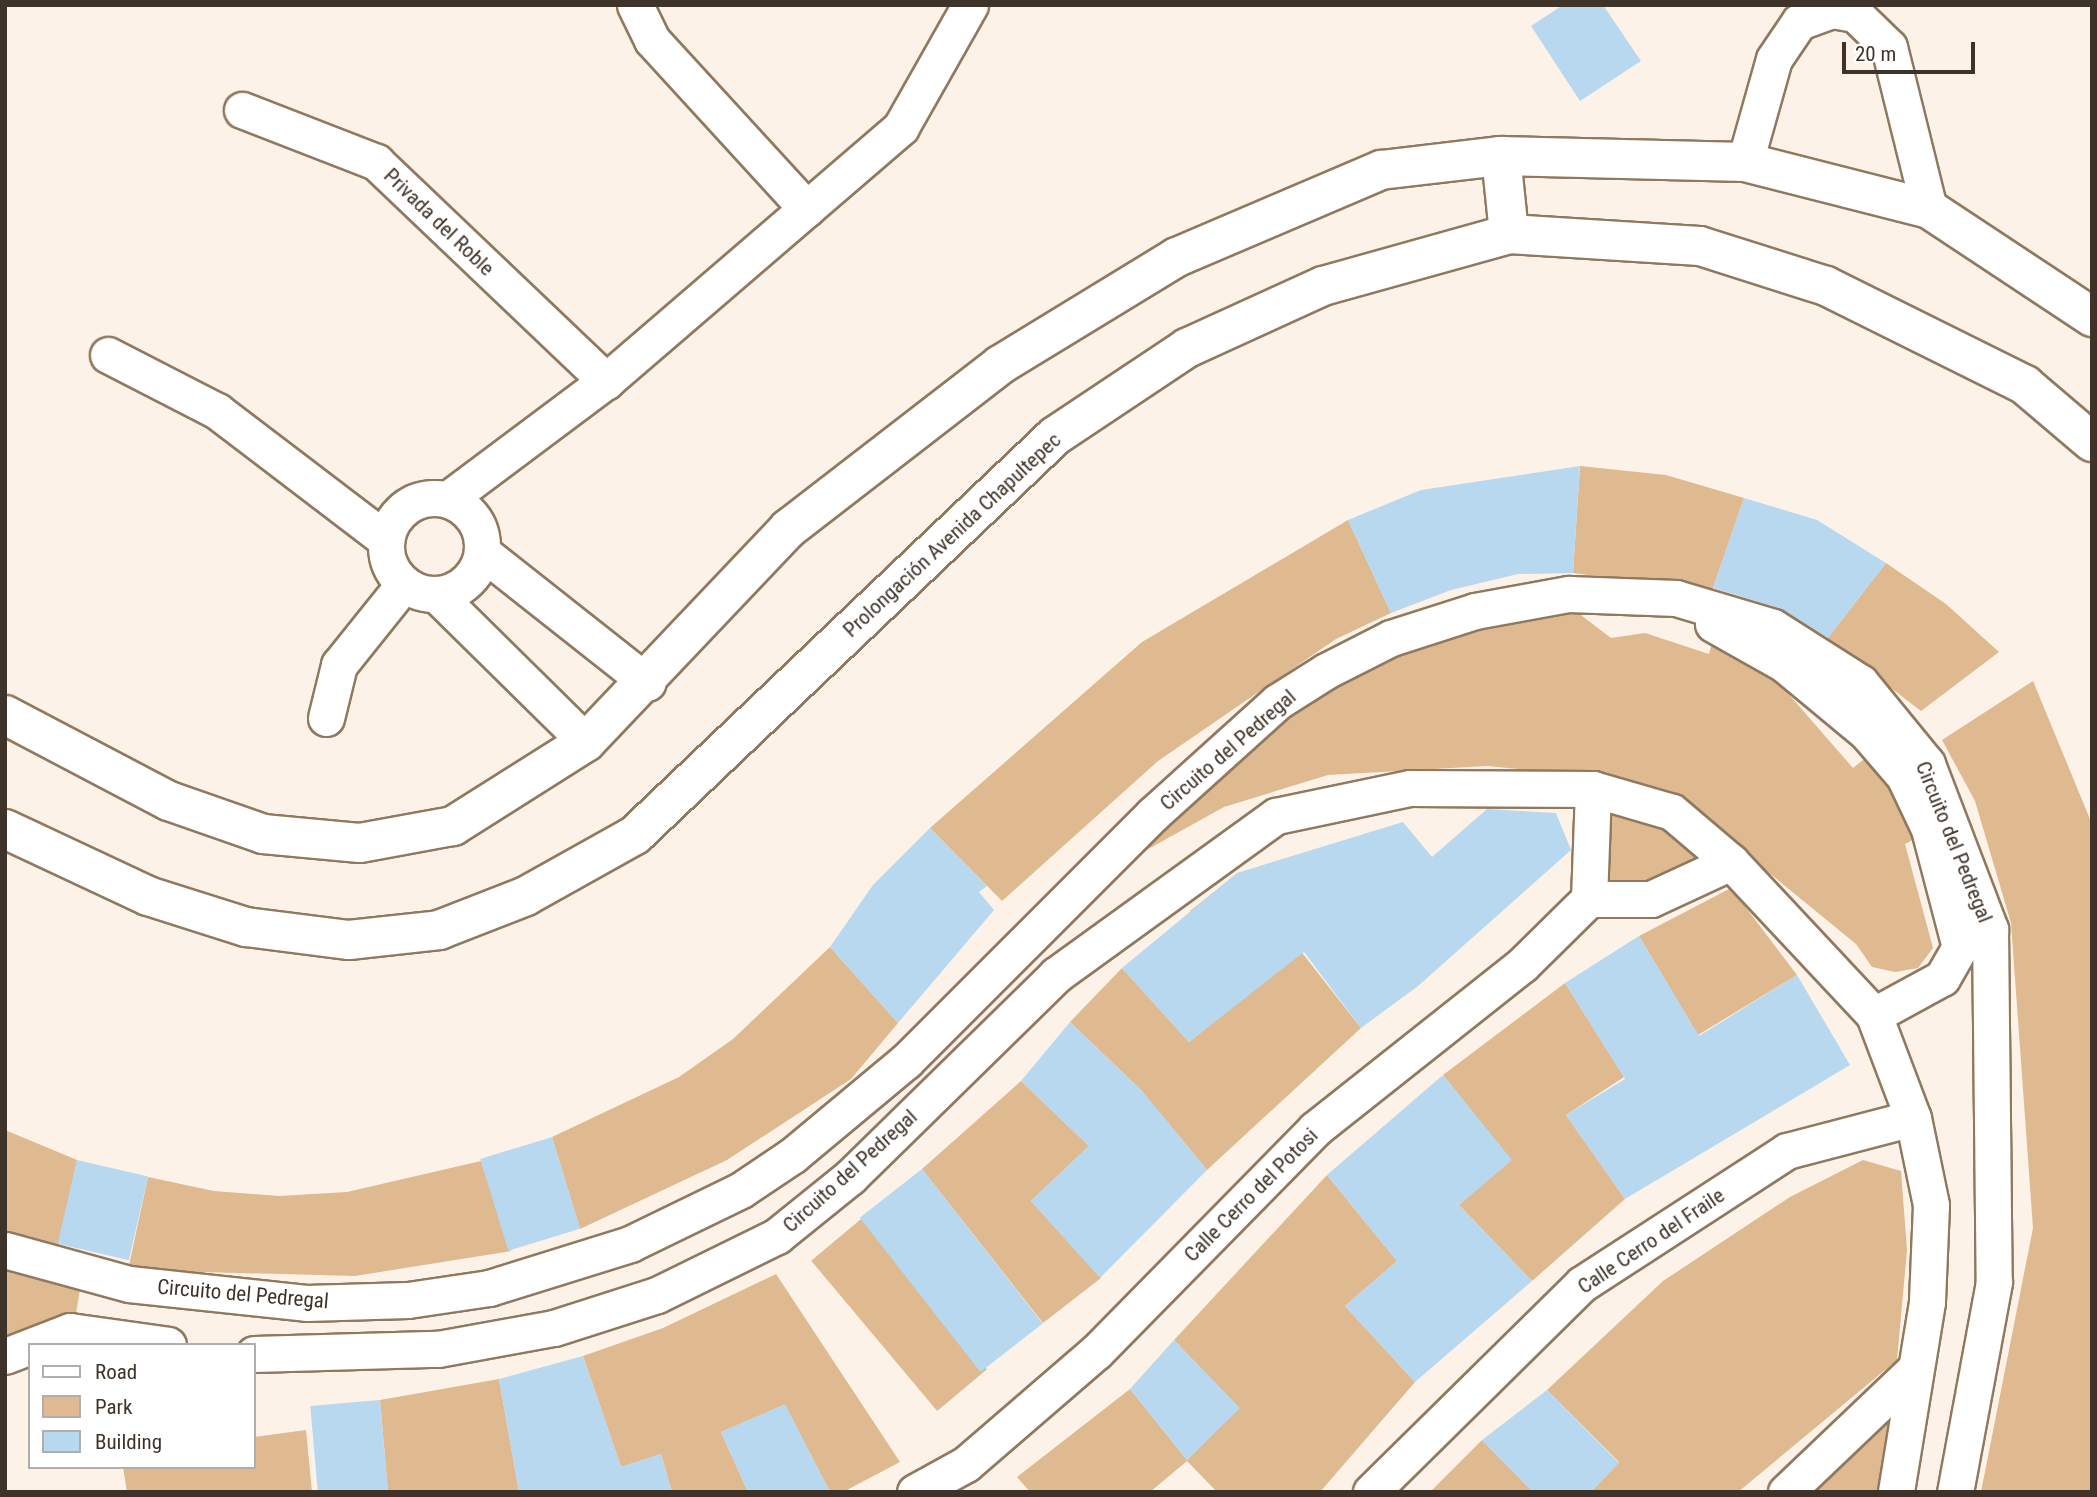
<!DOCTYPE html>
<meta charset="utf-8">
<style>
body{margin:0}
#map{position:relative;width:2097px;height:1497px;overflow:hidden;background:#fdf2e7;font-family:"Roboto Condensed",sans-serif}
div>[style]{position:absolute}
.green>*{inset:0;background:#dfb990;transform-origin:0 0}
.building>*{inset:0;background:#b7d8ee;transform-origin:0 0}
.roads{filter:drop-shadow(2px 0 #90795f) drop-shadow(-2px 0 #90795f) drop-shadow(0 2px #90795f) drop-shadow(0 -2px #90795f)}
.minor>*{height:35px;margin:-17.5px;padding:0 17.5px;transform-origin:17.5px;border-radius:17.5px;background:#fff}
.minor>.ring{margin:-17.5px;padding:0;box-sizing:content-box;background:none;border:35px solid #fff;border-radius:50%}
.tertiary>*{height:38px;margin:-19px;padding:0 19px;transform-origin:19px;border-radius:19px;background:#fff}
span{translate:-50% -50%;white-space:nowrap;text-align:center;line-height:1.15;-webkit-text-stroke:5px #fff;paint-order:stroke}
.street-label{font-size:21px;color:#3e3328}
.frame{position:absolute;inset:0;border:7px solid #3e3328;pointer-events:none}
.legend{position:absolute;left:28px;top:1343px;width:228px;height:126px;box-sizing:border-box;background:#fff;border:2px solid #b2ada9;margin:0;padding:9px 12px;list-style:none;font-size:21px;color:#3e3328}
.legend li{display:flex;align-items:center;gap:14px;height:35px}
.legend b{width:35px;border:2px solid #b2ada9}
.scale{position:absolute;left:1842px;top:42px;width:133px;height:32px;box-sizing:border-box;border:4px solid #3e3328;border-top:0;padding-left:9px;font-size:21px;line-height:24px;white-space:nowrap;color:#3e3328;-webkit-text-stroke:5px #fff;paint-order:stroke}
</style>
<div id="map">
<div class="green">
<div style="clip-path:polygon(1580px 466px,1666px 475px,1744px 498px,1712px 591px,1573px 573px)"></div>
<div style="clip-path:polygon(1348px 520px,1391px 613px,1336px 639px,1158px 761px,1002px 901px,930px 828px,1142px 642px)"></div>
<div style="clip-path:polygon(1886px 563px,1946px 604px,1999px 652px,1921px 711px,1827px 639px)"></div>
<div style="clip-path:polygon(1573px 609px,1611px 638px,1645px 633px,1709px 654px,1712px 643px,1751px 651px,1853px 768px,1873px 752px,1918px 837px,1905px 844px,1933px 948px,1918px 968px,1895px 972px,1872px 967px,1856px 944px,1730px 841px,1558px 773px,1487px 766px,1328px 775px,1224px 807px,1123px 863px,1256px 734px,1357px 671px,1475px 625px)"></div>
<div style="clip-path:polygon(2033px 681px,2092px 824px,2092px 1492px,1981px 1492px,2033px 1228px,2011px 923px,1975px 801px,1942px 740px)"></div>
<div style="clip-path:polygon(1600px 793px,1728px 860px,1590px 898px)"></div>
<div style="clip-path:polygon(1239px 872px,1361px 1028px,1207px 1170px,1141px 1090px,1070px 1022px,1122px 968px,1189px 1042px,1254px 990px,1190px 911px)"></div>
<div style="clip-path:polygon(1731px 888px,1797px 975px,1698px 1035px,1639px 936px)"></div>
<div style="clip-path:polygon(830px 947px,898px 1023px,851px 1079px,727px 1160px,580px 1229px,552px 1137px,679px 1077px,733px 1039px)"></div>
<div style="clip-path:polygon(1565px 983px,1624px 1077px,1566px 1115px,1625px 1199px,1532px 1281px,1459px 1205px,1511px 1160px,1443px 1075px)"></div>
<div style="clip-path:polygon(1021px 1081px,1089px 1146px,1031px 1201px,1101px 1278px,1043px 1323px,922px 1169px)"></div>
<div style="clip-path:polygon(5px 1130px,77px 1160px,58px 1250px,5px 1231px)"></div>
<div style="clip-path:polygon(1863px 1160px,1901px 1171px,1907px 1250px,1897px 1360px,1738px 1492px,1591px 1492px,1619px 1462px,1547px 1390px,1663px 1281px,1790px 1197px)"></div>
<div style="clip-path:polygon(481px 1161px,511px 1251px,355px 1276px,128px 1270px,148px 1177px,214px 1191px,279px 1196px,347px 1192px)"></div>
<div style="clip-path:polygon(1327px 1175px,1397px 1261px,1345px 1306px,1415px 1382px,1320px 1492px,1217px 1492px,1187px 1461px,1150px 1492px,1030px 1492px,1017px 1477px,1130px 1389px,1187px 1460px,1239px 1408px,1174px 1340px)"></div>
<div style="left:861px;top:1219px;width:196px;height:65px;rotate:50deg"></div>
<div style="clip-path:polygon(5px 1256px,72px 1276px,80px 1289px,75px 1320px,5px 1349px)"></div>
<div style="clip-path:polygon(776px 1274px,900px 1462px,843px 1492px,830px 1492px,785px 1405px,721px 1432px,748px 1492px,672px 1492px,661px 1454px,621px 1467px,583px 1356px,663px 1328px)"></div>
<div style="clip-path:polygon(1909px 1375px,1890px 1492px,1788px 1492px)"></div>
<div style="clip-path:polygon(499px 1379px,519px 1492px,388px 1492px,380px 1400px)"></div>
<div style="clip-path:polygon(306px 1430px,312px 1492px,127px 1492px,123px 1467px,254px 1467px,254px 1437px)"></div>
<div style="clip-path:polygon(1482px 1440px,1533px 1492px,1430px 1492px)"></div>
</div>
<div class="building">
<div style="clip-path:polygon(1563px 5px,1603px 5px,1641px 61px,1580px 101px,1531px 26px)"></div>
<div style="clip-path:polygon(1580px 466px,1573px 573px,1518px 574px,1451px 590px,1391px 613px,1348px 520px,1421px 490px)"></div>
<div style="clip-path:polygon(1744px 498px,1817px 520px,1886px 563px,1828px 638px,1779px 608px,1713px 588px)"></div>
<div style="clip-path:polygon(1487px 809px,1556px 813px,1571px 850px,1418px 986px,1361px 1028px,1304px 952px,1189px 1042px,1122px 968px,1237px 873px,1403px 822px,1432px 857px)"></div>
<div style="clip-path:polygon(930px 828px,987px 886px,979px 892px,994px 910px,898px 1023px,830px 947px,873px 885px)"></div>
<div style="clip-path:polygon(1639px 936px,1699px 1036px,1797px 975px,1850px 1065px,1625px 1199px,1566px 1115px,1625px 1079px,1565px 983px)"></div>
<div style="clip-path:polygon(1070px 1022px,1142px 1091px,1207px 1170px,1100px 1278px,1031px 1201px,1089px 1146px,1021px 1081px)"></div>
<div style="clip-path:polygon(1443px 1075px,1512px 1160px,1459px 1205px,1532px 1281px,1415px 1382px,1345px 1306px,1397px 1261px,1327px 1175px)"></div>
<div style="left:552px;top:1137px;width:96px;height:75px;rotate:73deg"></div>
<div style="left:77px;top:1160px;width:73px;height:86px;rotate:13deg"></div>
<div style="left:922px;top:1169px;width:196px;height:79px;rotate:52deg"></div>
<div style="clip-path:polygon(1174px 1340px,1240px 1408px,1187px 1460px,1130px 1389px)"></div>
<div style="clip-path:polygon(583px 1356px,621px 1467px,661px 1454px,672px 1492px,519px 1492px,499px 1379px)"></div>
<div style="clip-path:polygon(1547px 1390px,1619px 1463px,1591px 1492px,1533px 1492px,1482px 1440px)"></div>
<div style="left:380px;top:1400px;width:92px;height:70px;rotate:85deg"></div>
<div style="clip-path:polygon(785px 1404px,830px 1492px,748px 1492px,721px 1432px)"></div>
</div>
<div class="roads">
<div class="minor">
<div style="left:635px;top:5px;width:39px;rotate:64deg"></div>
<div style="left:652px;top:40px;width:229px;rotate:47.5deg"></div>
<div style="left:242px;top:110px;width:144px;rotate:21.2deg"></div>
<div style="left:376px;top:162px;width:318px;rotate:43.6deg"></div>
<div style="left:1745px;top:162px;width:107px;rotate:-74.3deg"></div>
<div style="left:1774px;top:59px;width:45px;rotate:-56deg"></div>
<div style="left:1799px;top:22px;width:35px;rotate:-20deg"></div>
<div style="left:1832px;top:10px;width:23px;rotate:10deg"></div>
<div style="left:1855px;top:14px;width:47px;rotate:44.1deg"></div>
<div style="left:1889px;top:47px;width:167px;rotate:76.1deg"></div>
<div style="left:108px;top:355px;width:123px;rotate:27.2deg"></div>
<div style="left:217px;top:411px;width:211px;rotate:37.3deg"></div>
<div class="ring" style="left:386px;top:498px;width:61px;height:61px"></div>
<div style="left:448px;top:499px;width:197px;rotate:-36.8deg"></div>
<div style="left:606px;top:381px;width:389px;rotate:-40.7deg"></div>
<div style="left:901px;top:127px;width:140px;rotate:-60.5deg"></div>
<div style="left:482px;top:552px;width:211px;rotate:38.3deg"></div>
<div style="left:436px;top:594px;width:211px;rotate:44.6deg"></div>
<div style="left:1713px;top:624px;width:81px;rotate:29.4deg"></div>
<div style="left:1784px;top:664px;width:108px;rotate:39.7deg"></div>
<div style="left:1867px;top:733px;width:57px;rotate:49.3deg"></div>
<div style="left:1904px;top:776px;width:59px;rotate:64.7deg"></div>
<div style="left:1929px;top:829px;width:122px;rotate:75.3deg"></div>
<div style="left:1960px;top:947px;width:36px;rotate:120deg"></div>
<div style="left:1942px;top:978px;width:77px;rotate:151.4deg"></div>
<div style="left:326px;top:718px;width:55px;rotate:-76.2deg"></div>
<div style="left:339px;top:665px;width:104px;rotate:-51.3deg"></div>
<div style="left:1589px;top:899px;width:62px"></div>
<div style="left:1651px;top:899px;width:88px;rotate:-24.8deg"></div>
<div style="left:5px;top:1250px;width:129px;rotate:15.3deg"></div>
<div style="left:129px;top:1284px;width:178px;rotate:6.1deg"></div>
<div style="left:306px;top:1303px;width:102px;rotate:-1.7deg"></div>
<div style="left:408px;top:1300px;width:82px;rotate:-8.4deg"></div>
<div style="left:489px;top:1288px;width:148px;rotate:-17.3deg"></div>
<div style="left:630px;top:1244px;width:123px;rotate:-25.9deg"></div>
<div style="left:741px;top:1190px;width:63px;rotate:-33.9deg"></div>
<div style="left:793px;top:1155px;width:147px;rotate:-39.8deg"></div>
<div style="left:906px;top:1061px;width:348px;rotate:-45deg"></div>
<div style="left:1152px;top:815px;width:169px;rotate:-42.1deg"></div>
<div style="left:1277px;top:702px;width:58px;rotate:-32.3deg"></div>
<div style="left:1326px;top:671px;width:73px;rotate:-26.9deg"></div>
<div style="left:1391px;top:638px;width:88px;rotate:-17.8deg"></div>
<div style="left:1475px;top:611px;width:96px;rotate:-10.3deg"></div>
<div style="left:1569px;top:594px;width:107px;rotate:2.1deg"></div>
<div style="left:1676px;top:598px;width:101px;rotate:16.6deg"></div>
<div style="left:1773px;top:627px;width:104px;rotate:32.5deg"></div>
<div style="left:1861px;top:683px;width:104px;rotate:50.8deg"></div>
<div style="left:1927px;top:764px;width:177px;rotate:69.1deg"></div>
<div style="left:1990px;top:929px;width:353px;rotate:89.4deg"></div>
<div style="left:1994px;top:1282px;width:214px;rotate:100.5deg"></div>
<div style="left:254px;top:1354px;width:184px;rotate:-1.6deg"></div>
<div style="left:438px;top:1349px;width:118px;rotate:-10.3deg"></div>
<div style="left:554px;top:1328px;width:108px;rotate:-17.8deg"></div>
<div style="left:657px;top:1295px;width:134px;rotate:-26.2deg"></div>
<div style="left:777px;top:1236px;width:94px;rotate:-38.9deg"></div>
<div style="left:850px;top:1177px;width:289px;rotate:-44.4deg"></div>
<div style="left:1056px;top:975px;width:271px;rotate:-35.9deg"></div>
<div style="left:1276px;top:816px;width:137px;rotate:-11.8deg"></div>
<div style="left:1410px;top:788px;width:183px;rotate:0.3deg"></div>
<div style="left:1593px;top:789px;width:82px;rotate:16.2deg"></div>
<div style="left:1672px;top:812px;width:77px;rotate:40.3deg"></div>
<div style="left:1731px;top:862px;width:209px;rotate:46.9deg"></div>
<div style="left:1874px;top:1015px;width:110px;rotate:69.3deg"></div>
<div style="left:1913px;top:1118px;width:89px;rotate:78.3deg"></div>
<div style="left:1931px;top:1205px;width:97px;rotate:92.4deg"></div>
<div style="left:1927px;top:1302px;width:193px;rotate:99.3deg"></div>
<div style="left:5px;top:1356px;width:70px;rotate:-21deg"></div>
<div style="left:70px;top:1331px;width:99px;rotate:8.1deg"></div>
<div style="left:915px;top:1492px;width:58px;rotate:-28.8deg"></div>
<div style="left:966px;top:1464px;width:173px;rotate:-40.8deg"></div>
<div style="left:1097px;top:1351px;width:311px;rotate:-45.5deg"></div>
<div style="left:1315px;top:1129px;width:264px;rotate:-38.4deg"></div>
<div style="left:1522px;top:965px;width:94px;rotate:-44.6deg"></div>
<div style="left:1589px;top:899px;width:110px;rotate:-87.9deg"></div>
<div style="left:1371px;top:1492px;width:296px;rotate:-44.6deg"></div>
<div style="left:1582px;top:1284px;width:244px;rotate:-33deg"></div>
<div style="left:1787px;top:1151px;width:130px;rotate:-14.7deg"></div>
<div style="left:1786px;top:1492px;width:173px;rotate:-43.6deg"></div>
</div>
<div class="tertiary">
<div style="left:1501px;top:156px;width:78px;rotate:84.1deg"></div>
<div style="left:5px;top:715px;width:185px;rotate:27.7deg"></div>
<div style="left:169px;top:801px;width:100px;rotate:19.3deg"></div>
<div style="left:263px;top:834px;width:97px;rotate:5.3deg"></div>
<div style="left:360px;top:843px;width:95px;rotate:-10.4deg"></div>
<div style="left:453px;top:826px;width:157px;rotate:-32.3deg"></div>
<div style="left:586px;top:742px;width:294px;rotate:-46.5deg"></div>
<div style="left:788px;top:529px;width:268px;rotate:-37.7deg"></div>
<div style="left:1000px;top:365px;width:207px;rotate:-31.4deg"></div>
<div style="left:1177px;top:257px;width:222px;rotate:-23.1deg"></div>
<div style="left:1381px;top:170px;width:121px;rotate:-6.7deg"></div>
<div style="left:1501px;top:156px;width:244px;rotate:1.4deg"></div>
<div style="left:1745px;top:162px;width:190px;rotate:14.3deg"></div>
<div style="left:1929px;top:209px;width:196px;rotate:33.5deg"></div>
<div style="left:5px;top:829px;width:158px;rotate:25.1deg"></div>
<div style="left:148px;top:896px;width:103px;rotate:17.6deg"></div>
<div style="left:246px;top:927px;width:104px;rotate:7.2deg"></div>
<div style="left:349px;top:940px;width:91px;rotate:-6.3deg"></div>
<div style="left:439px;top:930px;width:93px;rotate:-21.3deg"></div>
<div style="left:526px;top:896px;width:125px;rotate:-29.2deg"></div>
<div style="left:635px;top:835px;width:579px;rotate:-43.53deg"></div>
<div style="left:1055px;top:436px;width:159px;rotate:-33.7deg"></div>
<div style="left:1187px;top:348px;width:149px;rotate:-24.5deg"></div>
<div style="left:1323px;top:286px;width:193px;rotate:-15.6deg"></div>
<div style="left:1509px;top:234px;width:191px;rotate:3.6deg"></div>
<div style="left:1700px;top:246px;width:132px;rotate:17.6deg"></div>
<div style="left:1826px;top:286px;width:222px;rotate:26.4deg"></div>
<div style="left:2025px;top:385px;width:88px;rotate:40.4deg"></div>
</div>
</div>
<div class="street-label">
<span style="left:439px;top:222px;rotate:44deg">Privada del Roble</span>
<span style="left:952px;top:535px;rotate:-43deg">Prolongación Avenida Chapultepec</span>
<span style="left:1228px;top:750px;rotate:-41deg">Circuito del Pedregal</span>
<span style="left:1954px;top:842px;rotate:68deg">Circuito del Pedregal</span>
<span style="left:850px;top:1171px;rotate:-42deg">Circuito del Pedregal</span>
<span style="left:1251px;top:1195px;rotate:-45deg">Calle Cerro del Potosi</span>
<span style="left:1651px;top:1241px;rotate:-34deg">Calle Cerro del Fraile</span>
<span style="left:243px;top:1294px;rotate:5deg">Circuito del Pedregal</span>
</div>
<div class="frame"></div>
<ul class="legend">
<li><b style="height:9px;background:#fff"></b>Road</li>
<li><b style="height:19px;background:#dfb990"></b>Park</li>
<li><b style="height:19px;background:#b7d8ee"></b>Building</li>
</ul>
<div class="scale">20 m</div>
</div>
